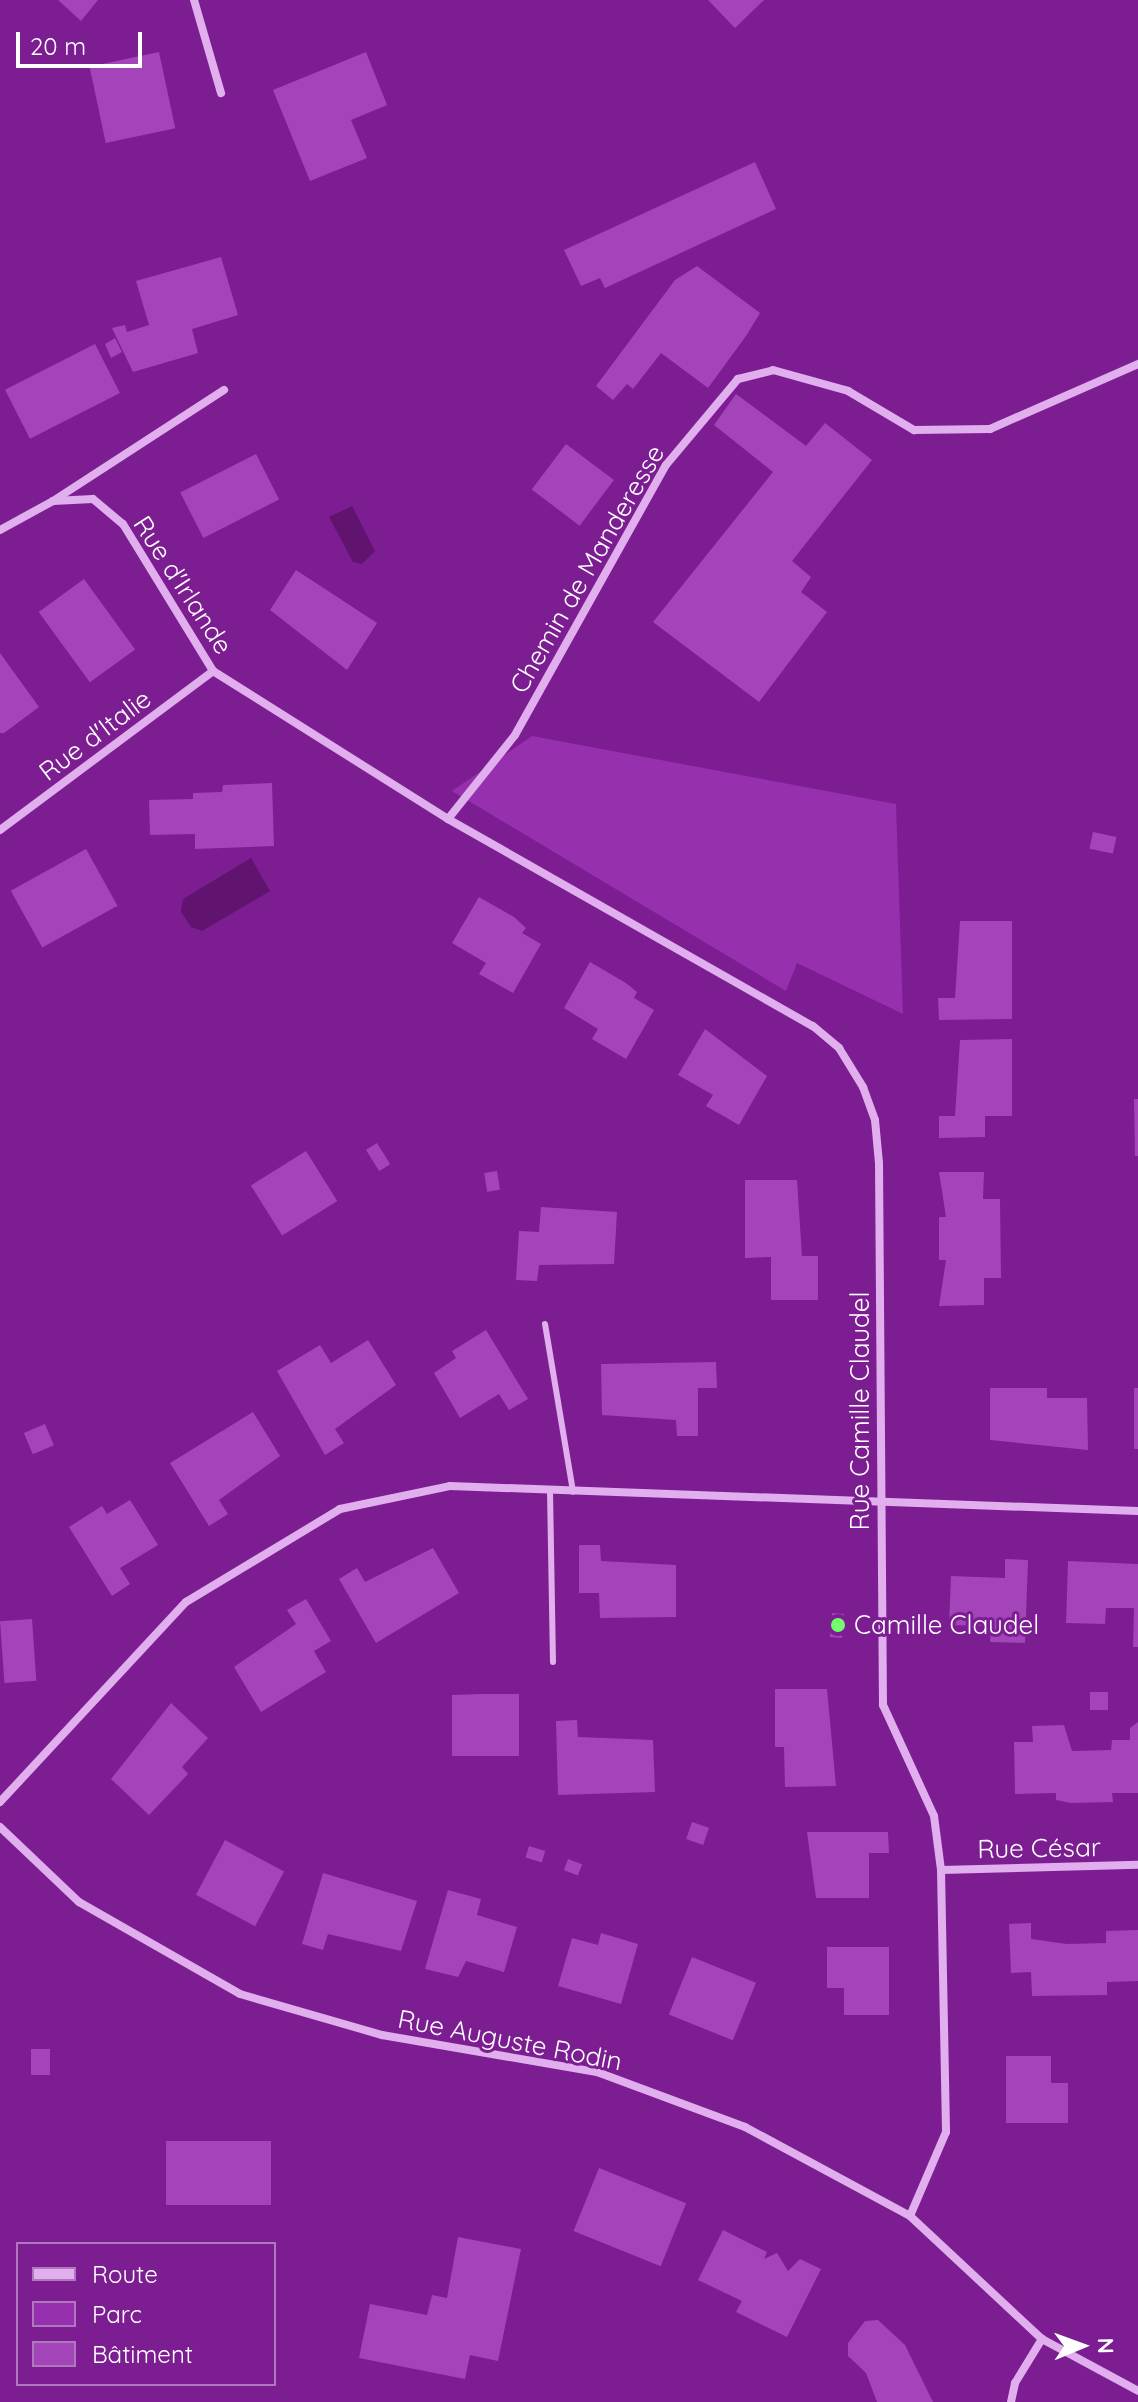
<!DOCTYPE html>
<meta charset="utf-8">
<style>
body{margin:0}
#map{position:relative;width:1138px;height:2402px;overflow:hidden;background:#7c1d92;font-family:Quicksand,sans-serif}
div>[style]{position:absolute}
.green>*{inset:0;background:#9630af}
.water>*{inset:0;background:#601470}
.building>*{inset:0;background:#a345b9;transform-origin:0 0}
.service>*{height:6px;margin:-3px;padding:0 3px;transform-origin:3px;border-radius:3px;background:#e1aeee}
.minor>*{height:8px;margin:-4px;padding:0 4px;transform-origin:4px;border-radius:4px;background:#e1aeee}
.dots>*{width:22px;height:22px;translate:-50% -50%;box-sizing:border-box;border:4px solid #7c1d92;border-radius:50%}
span{translate:-50% -50%;white-space:nowrap;text-align:center;line-height:1.15;-webkit-text-stroke:6px #7c1d92;paint-order:stroke}
.street-label{font-size:26px;color:#fff}
.poi-label{font-size:26px;color:#fff}
.left{translate:0 -50%;text-align:left}
.legend{position:absolute;left:16px;top:2242px;width:260px;height:144px;box-sizing:border-box;background:#7c1d92;border:2px solid #b077be;margin:0;padding:10px 14px;list-style:none;font-size:24px;color:#fff}
.legend li{display:flex;align-items:center;gap:16px;height:40px}
.legend b{width:40px;border:2px solid #b077be}
.north{position:absolute;left:1042px;top:2306px;width:80px;height:80px;-webkit-text-stroke:6px #7c1d92;paint-order:stroke;rotate:89deg;font-size:22px;font-weight:700;line-height:32px;text-align:center;color:#fff}
.north::after{content:'';display:block;margin:auto;width:28px;height:36px;background:#fff;clip-path:polygon(50% 0,100% 100%,50% 72%,0 100%)}
.scale{position:absolute;left:16px;top:32px;width:126px;height:36px;box-sizing:border-box;border:4px solid #fff;border-top:0;padding-left:10px;font-size:24px;line-height:28px;white-space:nowrap;color:#fff;-webkit-text-stroke:6px #7c1d92;paint-order:stroke}
</style>
<div id="map">
<div class="green">
<div style="clip-path:polygon(532px 736px,896px 804px,903px 1014px,797px 963px,786px 991px,452px 791px)"></div>
</div>
<div class="water">
<div style="clip-path:polygon(352px 506px,375px 551px,362px 564px,353px 562px,329px 517px)"></div>
<div style="clip-path:polygon(251px 858px,270px 891px,202px 931px,191px 927px,181px 912px,183px 899px)"></div>
</div>
<div class="building">
<div style="clip-path:polygon(58px 0,98px 0,81px 21px)"></div>
<div style="clip-path:polygon(708px 0,764px 0,735px 28px)"></div>
<div style="left:159px;top:52px;width:78px;height:71px;rotate:78deg"></div>
<div style="clip-path:polygon(366px 52px,387px 105px,351px 120px,367px 158px,310px 181px,273px 90px)"></div>
<div style="clip-path:polygon(755px 162px,776px 209px,605px 288px,600px 278px,581px 286px,564px 250px)"></div>
<div style="clip-path:polygon(221px 257px,238px 315px,192px 329px,198px 353px,133px 372px,112px 328px,125px 325px,127px 332px,149px 325px,136px 281px)"></div>
<div style="clip-path:polygon(697px 266px,760px 313px,746px 336px,708px 388px,661px 353px,633px 389px,627px 384px,613px 400px,596px 386px,675px 280px)"></div>
<div style="clip-path:polygon(115px 338px,122px 352px,111px 358px,105px 344px)"></div>
<div style="left:95px;top:344px;width:55px;height:101px;rotate:63deg"></div>
<div style="clip-path:polygon(736px 394px,806px 446px,825px 423px,872px 460px,792px 561px,811px 577px,801px 592px,827px 612px,759px 702px,653px 622px,773px 472px,714px 425px)"></div>
<div style="left:566px;top:444px;width:60px;height:57px;rotate:37deg"></div>
<div style="left:256px;top:454px;width:51px;height:85px;rotate:63deg"></div>
<div style="clip-path:polygon(296px 570px,377px 623px,347px 670px,270px 610px)"></div>
<div style="left:84px;top:579px;width:87px;height:56px;rotate:54deg"></div>
<div style="clip-path:polygon(0 653px,39px 707px,4px 733px,0 733px)"></div>
<div style="clip-path:polygon(272px 783px,274px 846px,195px 849px,195px 834px,150px 835px,149px 800px,193px 799px,193px 793px,222px 792px,223px 785px)"></div>
<div style="left:1093px;top:832px;width:24px;height:17px;rotate:12deg"></div>
<div style="left:86px;top:849px;width:65px;height:86px;rotate:61deg"></div>
<div style="clip-path:polygon(479px 897px,514px 917px,526px 928px,522px 933px,541px 944px,513px 993px,479px 974px,486px 963px,452px 943px)"></div>
<div style="clip-path:polygon(960px 921px,1012px 921px,1012px 1019px,939px 1020px,938px 998px,955px 998px)"></div>
<div style="clip-path:polygon(590px 962px,626px 983px,637px 992px,634px 998px,654px 1010px,626px 1059px,592px 1039px,598px 1029px,564px 1008px)"></div>
<div style="clip-path:polygon(705px 1029px,767px 1076px,739px 1125px,706px 1106px,713px 1095px,678px 1075px)"></div>
<div style="clip-path:polygon(1012px 1039px,1012px 1116px,985px 1116px,985px 1137px,939px 1138px,939px 1116px,955px 1116px,960px 1040px)"></div>
<div style="clip-path:polygon(1134px 1099px,1138px 1099px,1138px 1156px,1135px 1156px)"></div>
<div style="left:377px;top:1143px;width:25px;height:13px;rotate:58deg"></div>
<div style="left:306px;top:1151px;width:59px;height:65px;rotate:58deg"></div>
<div style="left:497px;top:1171px;width:19px;height:13px;rotate:81deg"></div>
<div style="clip-path:polygon(939px 1172px,984px 1172px,983px 1199px,1000px 1199px,1001px 1278px,984px 1278px,984px 1305px,939px 1306px,946px 1260px,939px 1260px,939px 1217px,946px 1217px)"></div>
<div style="clip-path:polygon(745px 1180px,797px 1180px,802px 1256px,818px 1256px,818px 1300px,771px 1300px,771px 1257px,745px 1258px)"></div>
<div style="clip-path:polygon(541px 1207px,617px 1212px,614px 1264px,539px 1265px,537px 1281px,516px 1280px,519px 1231px,539px 1232px)"></div>
<div style="clip-path:polygon(486px 1330px,528px 1399px,509px 1410px,499px 1394px,460px 1418px,434px 1373px,456px 1358px,452px 1351px)"></div>
<div style="clip-path:polygon(368px 1340px,396px 1385px,335px 1429px,344px 1443px,325px 1455px,277px 1371px,320px 1345px,331px 1363px)"></div>
<div style="clip-path:polygon(716px 1362px,717px 1388px,698px 1388px,698px 1436px,677px 1436px,676px 1420px,602px 1415px,601px 1364px)"></div>
<div style="clip-path:polygon(990px 1388px,1047px 1388px,1047px 1398px,1087px 1398px,1088px 1450px,990px 1440px)"></div>
<div style="left:1134px;top:1388px;width:4px;height:61px"></div>
<div style="clip-path:polygon(253px 1412px,280px 1456px,219px 1500px,228px 1514px,209px 1526px,170px 1463px)"></div>
<div style="left:45px;top:1424px;width:23px;height:23px;rotate:67deg"></div>
<div style="clip-path:polygon(130px 1500px,158px 1545px,120px 1568px,130px 1584px,112px 1596px,69px 1527px,102px 1506px,107px 1514px)"></div>
<div style="clip-path:polygon(579px 1545px,600px 1545px,601px 1561px,676px 1565px,676px 1617px,600px 1618px,599px 1593px,579px 1593px)"></div>
<div style="clip-path:polygon(433px 1548px,459px 1593px,376px 1643px,339px 1579px,357px 1568px,365px 1582px)"></div>
<div style="clip-path:polygon(1005px 1559px,1028px 1560px,1025px 1643px,990px 1642px,991px 1626px,949px 1625px,951px 1576px,1005px 1578px)"></div>
<div style="clip-path:polygon(1068px 1561px,1138px 1564px,1138px 1647px,1133px 1647px,1134px 1608px,1106px 1608px,1105px 1624px,1066px 1623px)"></div>
<div style="clip-path:polygon(306px 1599px,331px 1641px,314px 1651px,326px 1672px,261px 1712px,234px 1667px,296px 1624px,287px 1610px)"></div>
<div style="left:832px;top:1613px;width:12px;height:24px;rotate:5deg"></div>
<div style="left:32px;top:1619px;width:62px;height:32px;rotate:86deg"></div>
<div style="clip-path:polygon(775px 1689px,827px 1689px,836px 1786px,785px 1787px,784px 1747px,775px 1747px)"></div>
<div style="left:1090px;top:1692px;width:18px;height:18px"></div>
<div style="clip-path:polygon(480px 1694px,519px 1694px,519px 1756px,452px 1756px,452px 1695px)"></div>
<div style="clip-path:polygon(171px 1703px,208px 1738px,182px 1767px,188px 1774px,149px 1815px,111px 1779px)"></div>
<div style="clip-path:polygon(577px 1720px,578px 1737px,653px 1740px,655px 1792px,558px 1795px,556px 1721px)"></div>
<div style="clip-path:polygon(1138px 1722px,1138px 1793px,1112px 1793px,1113px 1802px,1071px 1803px,1056px 1800px,1056px 1793px,1015px 1794px,1014px 1742px,1033px 1742px,1032px 1726px,1064px 1725px,1072px 1751px,1111px 1750px,1112px 1740px,1130px 1740px,1130px 1728px)"></div>
<div style="left:692px;top:1822px;width:18px;height:18px;rotate:19deg"></div>
<div style="clip-path:polygon(807px 1832px,888px 1832px,889px 1853px,869px 1853px,869px 1898px,816px 1898px)"></div>
<div style="left:225px;top:1840px;width:67px;height:62px;rotate:28deg"></div>
<div style="left:529px;top:1846px;width:17px;height:12px;rotate:17deg"></div>
<div style="left:568px;top:1859px;width:15px;height:12px;rotate:20deg"></div>
<div style="clip-path:polygon(323px 1873px,417px 1901px,401px 1951px,328px 1934px,323px 1950px,302px 1944px)"></div>
<div style="clip-path:polygon(448px 1890px,481px 1899px,477px 1915px,517px 1927px,504px 1972px,466px 1961px,458px 1977px,425px 1969px)"></div>
<div style="clip-path:polygon(1031px 1923px,1031px 1939px,1067px 1944px,1106px 1943px,1106px 1931px,1138px 1930px,1138px 1981px,1107px 1982px,1107px 1995px,1032px 1996px,1031px 1972px,1011px 1973px,1009px 1924px)"></div>
<div style="clip-path:polygon(601px 1933px,638px 1944px,621px 2004px,558px 1986px,572px 1938px,598px 1945px)"></div>
<div style="clip-path:polygon(827px 1947px,889px 1947px,889px 2015px,844px 2015px,844px 1988px,827px 1988px)"></div>
<div style="left:692px;top:1957px;width:69px;height:62px;rotate:22deg"></div>
<div style="left:31px;top:2049px;width:19px;height:26px"></div>
<div style="clip-path:polygon(1006px 2056px,1051px 2056px,1051px 2083px,1068px 2083px,1068px 2123px,1006px 2123px)"></div>
<div style="left:166px;top:2141px;width:105px;height:64px"></div>
<div style="left:599px;top:2168px;width:94px;height:68px;rotate:22deg"></div>
<div style="clip-path:polygon(723px 2230px,767px 2252px,764px 2259px,777px 2253px,788px 2271px,800px 2259px,821px 2269px,787px 2337px,736px 2312px,742px 2301px,698px 2280px)"></div>
<div style="clip-path:polygon(458px 2237px,521px 2249px,498px 2361px,470px 2355px,465px 2379px,359px 2358px,370px 2304px,427px 2315px,432px 2295px,447px 2298px)"></div>
<div style="clip-path:polygon(878px 2320px,905px 2345px,933px 2402px,877px 2402px,866px 2373px,848px 2356px,848px 2343px,865px 2321px)"></div>
</div>
<div class="service">
<div style="left:545px;top:1324px;width:170px;rotate:80.5deg"></div>
<div style="left:550px;top:1491px;width:171px;rotate:89deg"></div>
</div>
<div class="minor">
<div style="left:194px;top:0;width:97px;rotate:73.8deg"></div>
<div style="left:53px;top:501px;width:204px;rotate:-33deg"></div>
<div style="left:0;top:530px;width:60px;rotate:-28.7deg"></div>
<div style="left:53px;top:501px;width:40px;rotate:-2.9deg"></div>
<div style="left:93px;top:499px;width:39px;rotate:40deg"></div>
<div style="left:123px;top:524px;width:172px;rotate:58.5deg"></div>
<div style="left:213px;top:671px;width:278px;rotate:32.2deg"></div>
<div style="left:448px;top:819px;width:420px;rotate:29.6deg"></div>
<div style="left:813px;top:1026px;width:34px;rotate:40deg"></div>
<div style="left:839px;top:1048px;width:46px;rotate:58.4deg"></div>
<div style="left:863px;top:1087px;width:35px;rotate:70deg"></div>
<div style="left:875px;top:1120px;width:43px;rotate:84.7deg"></div>
<div style="left:879px;top:1163px;width:542px;rotate:89.58deg"></div>
<div style="left:883px;top:1705px;width:122px;rotate:65.3deg"></div>
<div style="left:934px;top:1816px;width:54px;rotate:82.6deg"></div>
<div style="left:941px;top:1870px;width:262px;rotate:88.9deg"></div>
<div style="left:946px;top:2132px;width:91px;rotate:113.2deg"></div>
<div style="left:448px;top:819px;width:107px;rotate:-51.4deg"></div>
<div style="left:515px;top:735px;width:309px;rotate:-60.8deg"></div>
<div style="left:666px;top:465px;width:112px;rotate:-50.1deg"></div>
<div style="left:738px;top:379px;width:36px;rotate:-14deg"></div>
<div style="left:773px;top:370px;width:78px;rotate:15.6deg"></div>
<div style="left:848px;top:391px;width:77px;rotate:30.6deg"></div>
<div style="left:914px;top:430px;width:76px;rotate:-0.8deg"></div>
<div style="left:990px;top:429px;width:162px;rotate:-23.7deg"></div>
<div style="left:0;top:830px;width:266px;rotate:-36.7deg"></div>
<div style="left:0;top:1802px;width:273px;rotate:-47.1deg"></div>
<div style="left:186px;top:1602px;width:180px;rotate:-31.1deg"></div>
<div style="left:340px;top:1509px;width:112px;rotate:-11.8deg"></div>
<div style="left:450px;top:1486px;width:688px;rotate:2.08deg"></div>
<div style="left:0;top:1827px;width:109px;rotate:43.5deg"></div>
<div style="left:79px;top:1902px;width:185px;rotate:29.7deg"></div>
<div style="left:240px;top:1994px;width:148px;rotate:16.1deg"></div>
<div style="left:382px;top:2035px;width:218px;rotate:9.8deg"></div>
<div style="left:597px;top:2072px;width:158px;rotate:20.4deg"></div>
<div style="left:745px;top:2127px;width:187px;rotate:28.3deg"></div>
<div style="left:910px;top:2216px;width:180px;rotate:43deg"></div>
<div style="left:1042px;top:2339px;width:109px;rotate:28.4deg"></div>
<div style="left:941px;top:1870px;width:197px;rotate:-1.5deg"></div>
<div style="left:1011px;top:2402px;width:19px;rotate:-78deg"></div>
<div style="left:1015px;top:2383px;width:52px;rotate:-58.5deg"></div>
</div>
<div class="dots">
<div style="left:838px;top:1625px;background:#71fd6c"></div>
</div>
<div class="street-label">
<span style="left:587px;top:569px;rotate:-60deg">Chemin de Manderesse</span>
<span style="left:183px;top:585px;rotate:57deg">Rue d'Irlande</span>
<span style="left:95px;top:735px;rotate:-37deg">Rue d'Italie</span>
<span style="left:860px;top:1411px;rotate:-90deg">Rue Camille Claudel</span>
<span style="left:1039px;top:1848px;rotate:-1deg">Rue César</span>
<span style="left:510px;top:2040px;rotate:11deg">Rue Auguste Rodin</span>
</div>
<div class="poi-label">
<span class="left" style="left:854px;top:1625px">Camille Claudel</span>
</div>
<ul class="legend">
<li><b style="height:10px;background:#e1aeee"></b>Route</li>
<li><b style="height:22px;background:#9630af"></b>Parc</li>
<li><b style="height:22px;background:#a345b9"></b>Bâtiment</li>
</ul>
<div class="north">N</div>
<div class="scale">20 m</div>
</div>
